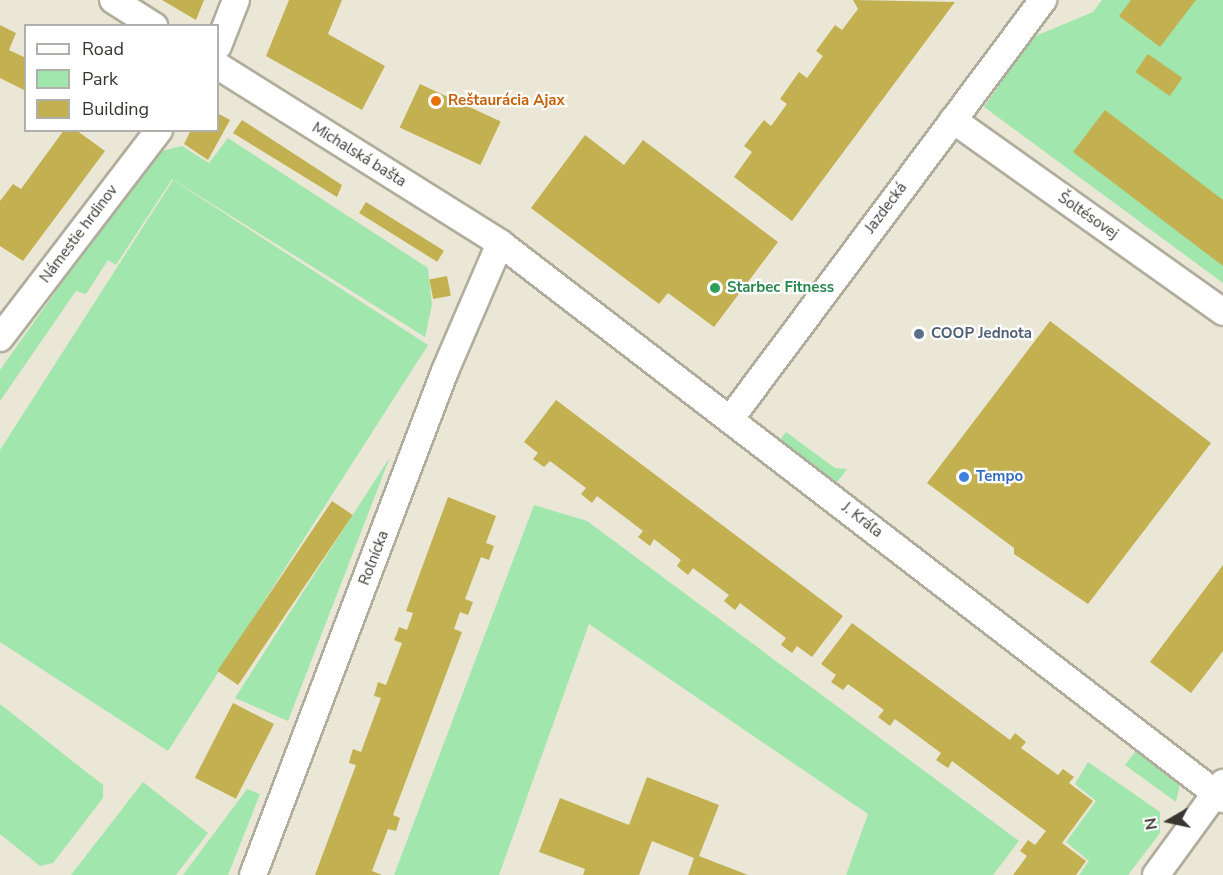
<!DOCTYPE html>
<meta charset="utf-8">
<style>
body{margin:0}
#map{position:relative;width:1223px;height:875px;overflow:hidden;background:#ebe7d6;font-family:"Nunito Sans",sans-serif}
div>[style]{position:absolute}
.green>*{inset:0;background:#a1e6ac}
.building>*{inset:0;background:#c3b051;transform-origin:0 0}
.roads{filter:drop-shadow(2px 0 #b0ad9d) drop-shadow(-2px 0 #b0ad9d) drop-shadow(0 2px #b0ad9d) drop-shadow(0 -2px #b0ad9d)}
.street>*{height:26px;margin:-13px;padding:0 13px;transform-origin:13px;border-radius:13px;background:#fff}
.dots>*{width:16px;height:16px;translate:-50% -50%;box-sizing:border-box;border:3px solid #fff;border-radius:50%}
span{translate:-50% -50%;white-space:nowrap;text-align:center;line-height:1.15;-webkit-text-stroke:4.5px #fff;paint-order:stroke}
.food-label{font-size:15px;color:#c56008;font-weight:700}
.left{translate:0 -50%;text-align:left}
.street-label{font-size:15px;color:#383630}
.leisure-label{font-size:15px;color:#27864d;font-weight:700}
.service-label{font-size:15px;color:#4e5e75;font-weight:700}
.shop-label{font-size:15px;color:#366cbe;font-weight:700}
.legend{position:absolute;left:24px;top:24px;width:195px;height:108px;box-sizing:border-box;background:#fff;border:2px solid #afafac;margin:0;padding:8px 10px;list-style:none;font-size:18px;color:#383630}
.legend li{display:flex;align-items:center;gap:12px;height:30px}
.legend b{width:30px;border:2px solid #afafac}
.north{position:absolute;left:1139px;top:791px;width:60px;height:60px;-webkit-text-stroke:4px #fff;paint-order:stroke;rotate:261deg;font-size:16px;font-weight:700;line-height:24px;text-align:center;color:#383630}
.north::after{content:'';display:block;margin:auto;width:21px;height:27px;background:#383630;clip-path:polygon(50% 0,100% 100%,50% 72%,0 100%)}
</style>
<div id="map">
<div class="green">
<div style="clip-path:polygon(1102px 0,1223px 0,1223px 283px,984px 107px,1033px 37px,1093px 12px)"></div>
<div style="clip-path:polygon(228px 138px,428px 268px,432px 305px,425px 337px,172px 179px,116px 265px,108px 260px,86px 294px,76px 291px,0 401px,0 370px,154px 153px,182px 146px,209px 163px)"></div>
<div style="clip-path:polygon(173px 180px,428px 345px,168px 751px,0 642px,0 450px)"></div>
<div style="clip-path:polygon(786px 432px,835px 468px,847px 469px,835px 485px,778px 442px)"></div>
<div style="clip-path:polygon(390px 457px,288px 721px,235px 698px,242px 687px)"></div>
<div style="clip-path:polygon(534px 505px,587px 521px,1019px 841px,993px 875px,846px 875px,868px 814px,589px 624px,499px 875px,394px 875px)"></div>
<div style="clip-path:polygon(0 704px,103px 785px,103px 798px,53px 863px,40px 866px,0 834px)"></div>
<div style="clip-path:polygon(1138px 748px,1181px 780px,1176px 802px,1125px 765px)"></div>
<div style="clip-path:polygon(1088px 762px,1160px 812px,1160px 833px,1128px 875px,1079px 875px,1089px 861px,1066px 842px,1096px 801px,1075px 784px)"></div>
<div style="clip-path:polygon(143px 782px,208px 833px,176px 875px,71px 875px)"></div>
<div style="clip-path:polygon(247px 789px,260px 794px,228px 875px,183px 875px)"></div>
</div>
<div class="building">
<div style="clip-path:polygon(162px 0,204px 0,196px 20px)"></div>
<div style="clip-path:polygon(289px 0,342px 0,328px 34px,385px 66px,362px 110px,266px 56px)"></div>
<div style="clip-path:polygon(853px 0,955px 2px,792px 221px,734px 177px,752px 152px,744px 146px,764px 120px,771px 126px,787px 104px,780px 99px,799px 72px,807px 78px,823px 56px,816px 51px,835px 25px,842px 30px,858px 9px)"></div>
<div style="clip-path:polygon(1131px 0,1196px 0,1160px 47px,1119px 16px)"></div>
<div style="clip-path:polygon(0 25px,16px 33px,9px 50px,26px 58px,26px 91px,0 78px)"></div>
<div style="left:1148px;top:54px;width:42px;height:22px;rotate:35deg"></div>
<div style="left:420px;top:84px;width:89px;height:48px;rotate:25deg"></div>
<div style="clip-path:polygon(1105px 110px,1223px 200px,1223px 266px,1073px 152px)"></div>
<div style="clip-path:polygon(219px 114px,230px 120px,208px 160px,184px 144px,191px 130px,218px 130px)"></div>
<div style="clip-path:polygon(242px 120px,342px 185px,337px 197px,233px 133px)"></div>
<div style="clip-path:polygon(64px 130px,76px 130px,105px 151px,23px 261px,0 246px,0 201px,13px 184px,21px 189px)"></div>
<div style="clip-path:polygon(585px 135px,624px 165px,643px 140px,778px 242px,714px 327px,668px 293px,659px 304px,531px 208px)"></div>
<div style="left:366px;top:202px;width:92px;height:13px;rotate:32deg"></div>
<div style="left:447px;top:276px;width:20px;height:18px;rotate:79deg"></div>
<div style="clip-path:polygon(1050px 321px,1211px 443px,1088px 604px,1014px 554px,1014px 548px,927px 483px)"></div>
<div style="clip-path:polygon(556px 400px,843px 616px,812px 657px,797px 646px,792px 653px,781px 645px,786px 638px,740px 603px,735px 610px,724px 601px,729px 595px,693px 568px,688px 575px,677px 566px,681px 560px,654px 539px,650px 546px,638px 537px,643px 531px,597px 496px,592px 503px,581px 494px,586px 488px,550px 461px,544px 467px,533px 459px,538px 453px,524px 442px)"></div>
<div style="clip-path:polygon(448px 497px,496px 516px,486px 543px,494px 546px,489px 560px,481px 557px,465px 599px,473px 602px,468px 615px,460px 612px,454px 629px,462px 632px,393px 815px,400px 818px,396px 831px,388px 829px,372px 871px,382px 875px,315px 875px,356px 765px,349px 763px,351px 755px,353px 749px,361px 752px,381px 698px,374px 696px,378px 682px,386px 685px,402px 643px,394px 640px,397px 633px,399px 627px,407px 630px,413px 613px,406px 611px)"></div>
<div style="left:332px;top:501px;width:25px;height:205px;rotate:34deg"></div>
<div style="clip-path:polygon(1223px 565px,1223px 651px,1191px 693px,1150px 662px)"></div>
<div style="clip-path:polygon(852px 623px,1010px 740px,1015px 733px,1026px 742px,1021px 748px,1058px 775px,1063px 769px,1074px 777px,1069px 783px,1093px 801px,1062px 843px,1086px 861px,1076px 875px,1013px 875px,1027px 856px,1020px 851px,1028px 840px,1035px 845px,1046px 831px,952px 761px,948px 768px,936px 760px,941px 753px,895px 719px,890px 726px,878px 717px,884px 710px,848px 684px,843px 690px,831px 682px,836px 675px,821px 664px)"></div>
<div style="left:233px;top:703px;width:46px;height:84px;rotate:27deg"></div>
<div style="clip-path:polygon(647px 777px,719px 805px,699px 856px,748px 875px,688px 875px,694px 858px,652px 841px,639px 875px,583px 875px,585px 869px,539px 852px,560px 798px,629px 825px)"></div>
</div>
<div class="roads">
<div class="street">
<div style="left:113px;top:0;width:49px;rotate:32.4deg"></div>
<div style="left:218px;top:46px;width:49px;rotate:-68.6deg"></div>
<div style="left:218px;top:66px;width:333px;rotate:32.1deg"></div>
<div style="left:500px;top:243px;width:912px;rotate:37.56deg"></div>
<div style="left:953px;top:120px;width:331px;rotate:35.4deg"></div>
<div style="left:0;top:338px;width:262px;rotate:-52.6deg"></div>
<div style="left:731px;top:418px;width:522px;rotate:-53.26deg"></div>
<div style="left:253px;top:875px;width:539px;rotate:-69.15deg"></div>
<div style="left:445px;top:371px;width:139px;rotate:-66.7deg"></div>
<div style="left:1156px;top:875px;width:114px;rotate:-53.9deg"></div>
</div>
</div>
<div class="dots">
<div style="left:436px;top:101px;background:#e8710a"></div>
<div style="left:715px;top:288px;background:#2e9e5b"></div>
<div style="left:919px;top:334px;background:#5c6f8a"></div>
<div style="left:964px;top:477px;background:#3f7fe0"></div>
</div>
<div class="food-label">
<span class="left" style="left:448px;top:101px">Reštaurácia Ajax</span>
</div>
<div class="street-label">
<span style="left:359px;top:155px;rotate:32deg">Michalská bašta</span>
<span style="left:886px;top:208px;rotate:-53deg">Jazdecká</span>
<span style="left:1088px;top:216px;rotate:35deg">Šoltésovej</span>
<span style="left:79px;top:234px;rotate:-53deg">Námestie hrdinov</span>
<span style="left:862px;top:520px;rotate:38deg">J. Kráľa</span>
<span style="left:374px;top:558px;rotate:-69deg">Roľnícka</span>
</div>
<div class="leisure-label">
<span class="left" style="left:727px;top:288px">Starbec Fitness</span>
</div>
<div class="service-label">
<span class="left" style="left:931px;top:334px">COOP Jednota</span>
</div>
<div class="shop-label">
<span class="left" style="left:976px;top:477px">Tempo</span>
</div>
<ul class="legend">
<li><b style="height:8px;background:#fff"></b>Road</li>
<li><b style="height:16px;background:#a1e6ac"></b>Park</li>
<li><b style="height:16px;background:#c3b051"></b>Building</li>
</ul>
<div class="north">N</div>
</div>
